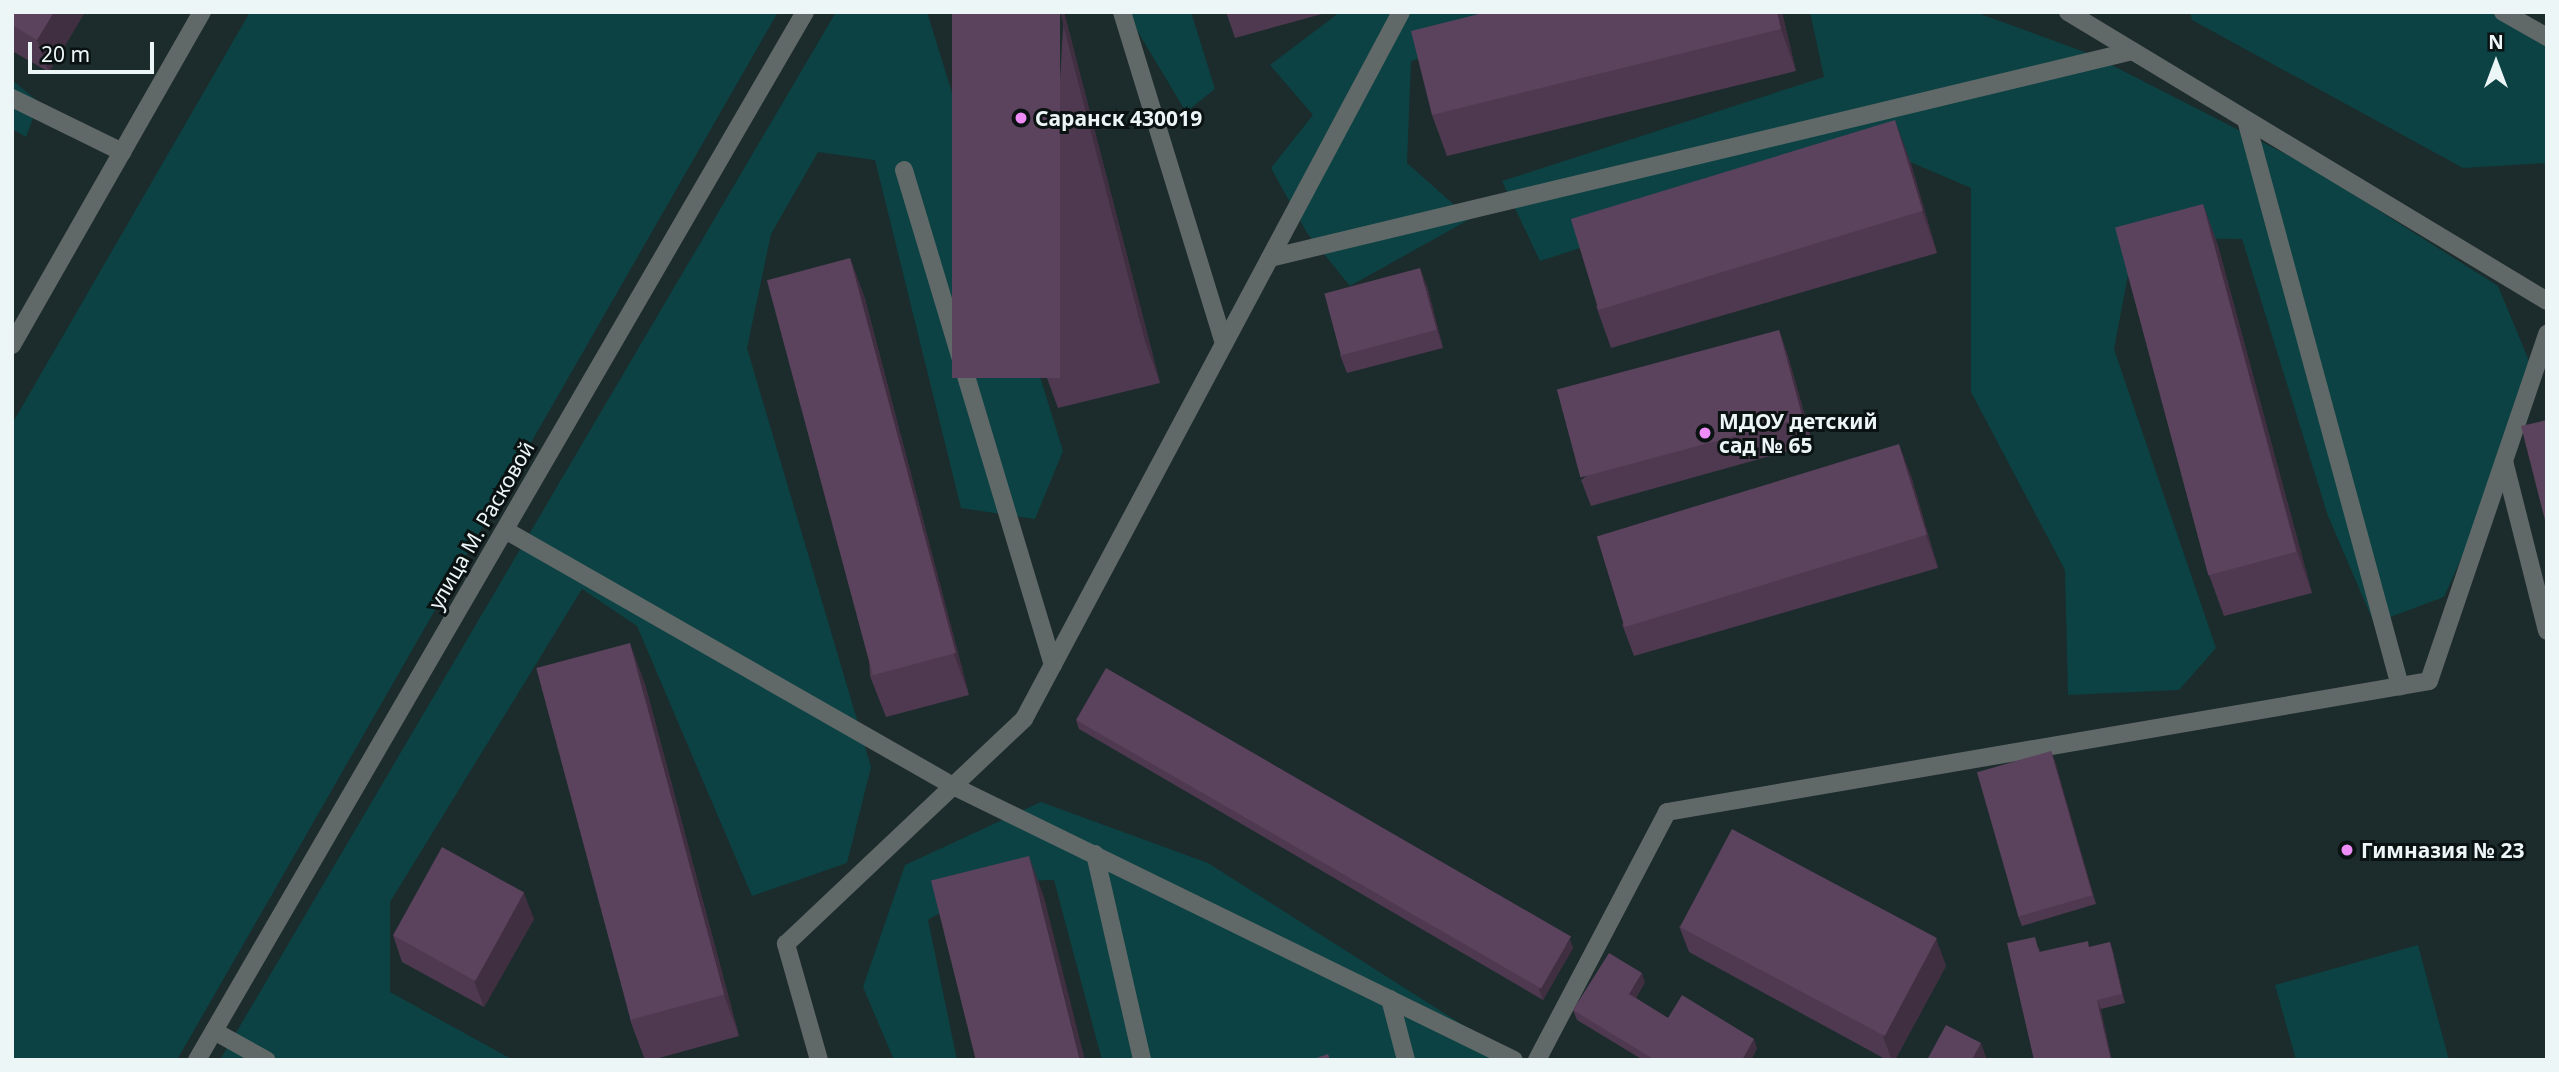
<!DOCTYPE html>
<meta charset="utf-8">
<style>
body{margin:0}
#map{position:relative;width:2559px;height:1072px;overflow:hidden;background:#1c2b2b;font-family:"Noto Sans",sans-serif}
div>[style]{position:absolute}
.green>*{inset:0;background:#0c4243}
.minor>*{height:18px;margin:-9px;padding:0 9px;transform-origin:9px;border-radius:9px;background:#616868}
.wall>*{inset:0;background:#4e3950}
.shaded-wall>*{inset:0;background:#402e41}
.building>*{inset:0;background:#5b425d;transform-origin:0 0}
.dots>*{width:19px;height:19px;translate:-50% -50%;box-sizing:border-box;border:4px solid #0b1212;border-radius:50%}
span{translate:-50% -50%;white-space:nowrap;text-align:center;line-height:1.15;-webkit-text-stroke:6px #0b1212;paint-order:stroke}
.poi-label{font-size:21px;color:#edf6f7;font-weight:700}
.left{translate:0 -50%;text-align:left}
.street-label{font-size:21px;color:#edf6f7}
.frame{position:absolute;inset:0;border:14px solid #edf6f7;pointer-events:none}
.north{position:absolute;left:2461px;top:28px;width:70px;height:70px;-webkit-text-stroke:5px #0b1212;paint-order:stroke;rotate:0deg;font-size:19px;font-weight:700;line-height:28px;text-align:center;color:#edf6f7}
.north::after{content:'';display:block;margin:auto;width:24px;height:32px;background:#edf6f7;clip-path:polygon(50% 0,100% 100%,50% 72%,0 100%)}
.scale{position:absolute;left:28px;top:42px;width:126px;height:32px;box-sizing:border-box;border:4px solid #edf6f7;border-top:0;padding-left:9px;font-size:21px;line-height:24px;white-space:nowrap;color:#edf6f7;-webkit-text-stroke:5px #0b1212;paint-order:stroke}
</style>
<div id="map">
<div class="green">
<div style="clip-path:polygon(250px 12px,778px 12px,177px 1060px,12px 1060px,12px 424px)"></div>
<div style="clip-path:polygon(836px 12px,927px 12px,1063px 451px,1035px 519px,961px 508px,875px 160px,818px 152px,771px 234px,747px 348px,871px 767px,847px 863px,752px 896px,637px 626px,582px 589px,390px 902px,390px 992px,513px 1060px,220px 1060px)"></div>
<div style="clip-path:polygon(1126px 12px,1191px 12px,1215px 89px,1186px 112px)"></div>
<div style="clip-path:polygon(1340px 12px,1580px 12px,1411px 61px,1407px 163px,1470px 219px,1350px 286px,1307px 233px,1271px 168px,1313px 115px,1270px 65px)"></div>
<div style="clip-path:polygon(1810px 12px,1975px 12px,2090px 54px,2307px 165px,2498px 286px,2539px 385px,2444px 597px,2374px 623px,2328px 516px,2242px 239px,2135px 238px,2114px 349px,2216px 648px,2179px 690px,2068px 695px,2065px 570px,1971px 392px,1971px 188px,1882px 150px,1540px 261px,1502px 181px,1824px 77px)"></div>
<div style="clip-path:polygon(2190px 12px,2503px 12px,2547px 41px,2547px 163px,2463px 168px,2192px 20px)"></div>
<div style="clip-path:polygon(12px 80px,39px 102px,26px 137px,12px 129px)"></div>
<div style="clip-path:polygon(1041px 802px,1208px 863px,1518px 1060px,1102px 1060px,1054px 880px,991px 882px,928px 920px,957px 1060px,894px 1060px,863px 987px,905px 865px)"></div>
<div style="clip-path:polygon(2418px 945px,2449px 1060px,2296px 1060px,2275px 985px)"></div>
</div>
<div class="minor">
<div style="left:1122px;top:12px;width:347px;rotate:72.9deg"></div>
<div style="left:2068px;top:12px;width:559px;rotate:31.1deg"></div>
<div style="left:2503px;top:12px;width:51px;rotate:29.6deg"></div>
<div style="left:12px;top:98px;width:123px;rotate:26.1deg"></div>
<div style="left:2246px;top:120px;width:587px;rotate:74.78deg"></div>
<div style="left:904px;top:170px;width:517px;rotate:73.25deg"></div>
<div style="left:1270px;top:258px;width:887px;rotate:-13.49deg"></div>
<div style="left:12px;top:345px;width:383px;rotate:-60.3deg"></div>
<div style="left:2504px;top:461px;width:175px;rotate:75.8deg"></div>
<div style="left:505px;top:530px;width:516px;rotate:29.74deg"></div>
<div style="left:953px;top:786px;width:624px;rotate:26.03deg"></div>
<div style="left:1095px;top:854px;width:211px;rotate:77.1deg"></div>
<div style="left:1390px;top:999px;width:63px;rotate:75.3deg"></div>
<div style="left:214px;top:1031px;width:60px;rotate:29.1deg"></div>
<div style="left:197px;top:1060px;width:1212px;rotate:-59.88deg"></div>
<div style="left:819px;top:1060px;width:121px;rotate:-105.9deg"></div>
<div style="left:786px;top:944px;width:328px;rotate:-43.4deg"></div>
<div style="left:1024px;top:719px;width:801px;rotate:-61.93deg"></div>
<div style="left:1537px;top:1060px;width:280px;rotate:-62.3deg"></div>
<div style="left:1667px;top:812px;width:773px;rotate:-9.75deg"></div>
<div style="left:2429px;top:681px;width:367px;rotate:-71.2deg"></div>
</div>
<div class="wall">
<div style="clip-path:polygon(12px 12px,85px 12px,49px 72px,12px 51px)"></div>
<div style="clip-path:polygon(1064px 12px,1160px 383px,1058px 408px,1043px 367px)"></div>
<div style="clip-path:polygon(1226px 12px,1322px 12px,1322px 14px,1235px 38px)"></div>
<div style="clip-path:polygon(1487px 12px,1782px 12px,1796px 71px,1447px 156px,1432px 115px)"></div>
<div style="clip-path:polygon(1910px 161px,1937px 253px,1611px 348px,1596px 306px)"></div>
<div style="clip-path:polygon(2203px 204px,2218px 246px,2312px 593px,2224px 616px,2209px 575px)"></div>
<div style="clip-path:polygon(850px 258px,865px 299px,969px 695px,886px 717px,870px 676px)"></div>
<div style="clip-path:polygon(1427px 286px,1443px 348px,1347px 373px,1340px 355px)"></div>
<div style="clip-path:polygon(1779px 330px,1788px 356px,1813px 444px,1591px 506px,1581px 480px)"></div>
<div style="clip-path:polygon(1911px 476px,1938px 568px,1634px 656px,1622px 624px)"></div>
<div style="clip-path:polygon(645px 684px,739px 1036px,652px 1060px,645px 1060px,630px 1020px)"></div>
<div style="clip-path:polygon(1076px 720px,1573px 948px,1543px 1000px,1079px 729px)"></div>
<div style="clip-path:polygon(2051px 751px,2096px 904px,2022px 926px,2018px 916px)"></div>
<div style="clip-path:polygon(534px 919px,484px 1007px,402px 962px,393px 935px)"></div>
<div style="clip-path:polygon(1679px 926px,1936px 939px,1946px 966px,1895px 1060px,1887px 1060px,1689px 952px)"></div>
<div style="clip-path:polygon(2110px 942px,2113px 952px,2125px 1003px,2101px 1009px,2034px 1060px,2038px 946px,2040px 952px,2090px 947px)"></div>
<div style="clip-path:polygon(1645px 982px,1636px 998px,1668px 1018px,1757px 1048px,1751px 1060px,1643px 1060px,1577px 1020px,1573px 1010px)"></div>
</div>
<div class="shaded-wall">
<div style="clip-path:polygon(54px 12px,85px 12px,49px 72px,37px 40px)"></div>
<div style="clip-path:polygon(1060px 12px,1064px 12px,1160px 383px,1145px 341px)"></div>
<div style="clip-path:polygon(1777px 12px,1782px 12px,1796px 71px,1781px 29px)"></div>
<div style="clip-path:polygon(1895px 120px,1910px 161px,1937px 253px,1922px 211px)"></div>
<div style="clip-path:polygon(2203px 204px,2218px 246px,2312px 593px,2297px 551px)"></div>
<div style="clip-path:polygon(850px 258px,865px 299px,969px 695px,954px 654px)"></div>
<div style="clip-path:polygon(1420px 268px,1427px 286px,1443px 348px,1437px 330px)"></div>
<div style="clip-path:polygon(1779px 330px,1788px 356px,1813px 444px,1803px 418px)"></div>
<div style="clip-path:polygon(1899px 444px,1911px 476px,1938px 568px,1926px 535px)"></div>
<div style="clip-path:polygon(630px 643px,645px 684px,739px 1036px,724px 995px)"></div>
<div style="clip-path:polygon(2051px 751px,2055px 761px,2096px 904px,2093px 895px)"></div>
<div style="clip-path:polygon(1029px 856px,1044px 897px,1085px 1060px,1080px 1060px)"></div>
<div style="clip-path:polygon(524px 893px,534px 919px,484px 1007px,474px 981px)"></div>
<div style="clip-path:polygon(1570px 939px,1573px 948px,1543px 1000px,1539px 990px)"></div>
<div style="clip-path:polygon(1936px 939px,1946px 966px,1895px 1060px,1892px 1060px,1883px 1037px)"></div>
<div style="clip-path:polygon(2110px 942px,2113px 952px,2125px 1003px,2122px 994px)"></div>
<div style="clip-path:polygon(1642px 973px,1645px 982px,1633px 1003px,1629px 994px)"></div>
<div style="clip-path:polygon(2097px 1000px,2101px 1009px,2112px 1060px,2111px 1060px)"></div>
<div style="clip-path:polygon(1754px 1039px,1757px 1048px,1751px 1060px,1742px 1060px)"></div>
<div style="clip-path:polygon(1981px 1043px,1987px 1060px,1972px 1060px)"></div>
</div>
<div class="building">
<div style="clip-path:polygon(12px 12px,54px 12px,37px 40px,12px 25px)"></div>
<div style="left:952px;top:12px;width:108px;height:366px"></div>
<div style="clip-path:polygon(1487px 12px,1777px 12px,1781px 29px,1432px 115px,1411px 31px)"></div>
<div style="left:1895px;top:120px;width:95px;height:339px;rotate:73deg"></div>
<div style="left:2203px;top:204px;width:360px;height:91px;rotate:75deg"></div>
<div style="left:850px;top:258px;width:409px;height:86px;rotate:75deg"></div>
<div style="left:1420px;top:268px;width:64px;height:99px;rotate:75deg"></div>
<div style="left:1779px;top:330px;width:91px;height:230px;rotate:75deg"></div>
<div style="clip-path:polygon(2547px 420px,2547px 528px,2521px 426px)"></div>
<div style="left:1899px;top:444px;width:95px;height:316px;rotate:73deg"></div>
<div style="left:630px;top:643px;width:364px;height:97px;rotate:75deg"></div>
<div style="left:1106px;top:668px;width:537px;height:60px;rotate:30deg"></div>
<div style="left:2051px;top:751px;width:150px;height:77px;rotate:74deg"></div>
<div style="left:1732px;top:829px;width:232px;height:111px;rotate:28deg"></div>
<div style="left:442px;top:847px;width:94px;height:101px;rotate:29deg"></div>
<div style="left:1029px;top:856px;width:210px;height:101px;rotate:76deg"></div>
<div style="clip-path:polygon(2035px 937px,2039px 952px,2088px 941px,2089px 947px,2110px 942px,2122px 994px,2097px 1000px,2111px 1060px,2034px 1060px,2007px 943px)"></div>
<div style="clip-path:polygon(1609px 953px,1642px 973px,1629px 994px,1668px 1018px,1682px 995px,1754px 1039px,1742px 1060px,1655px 1060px,1573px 1010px)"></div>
<div style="clip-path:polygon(1946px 1025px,1981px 1043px,1972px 1060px,1927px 1060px)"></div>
<div style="clip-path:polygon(1328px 1054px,1330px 1060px,1310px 1060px)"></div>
</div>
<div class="dots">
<div style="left:1021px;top:118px;background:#ee8cf8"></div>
<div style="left:1705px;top:433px;background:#ee8cf8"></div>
<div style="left:2347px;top:850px;background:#ee8cf8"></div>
</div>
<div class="poi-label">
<span class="left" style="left:1035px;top:118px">Саранск 430019</span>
<span class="left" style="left:1719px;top:433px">МДОУ детский<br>сад № 65</span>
<span class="left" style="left:2361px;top:850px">Гимназия № 23</span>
</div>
<div class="street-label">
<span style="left:481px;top:525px;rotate:-60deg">улица М. Расковой</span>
</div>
<div class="frame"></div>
<div class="north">N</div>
<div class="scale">20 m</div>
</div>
